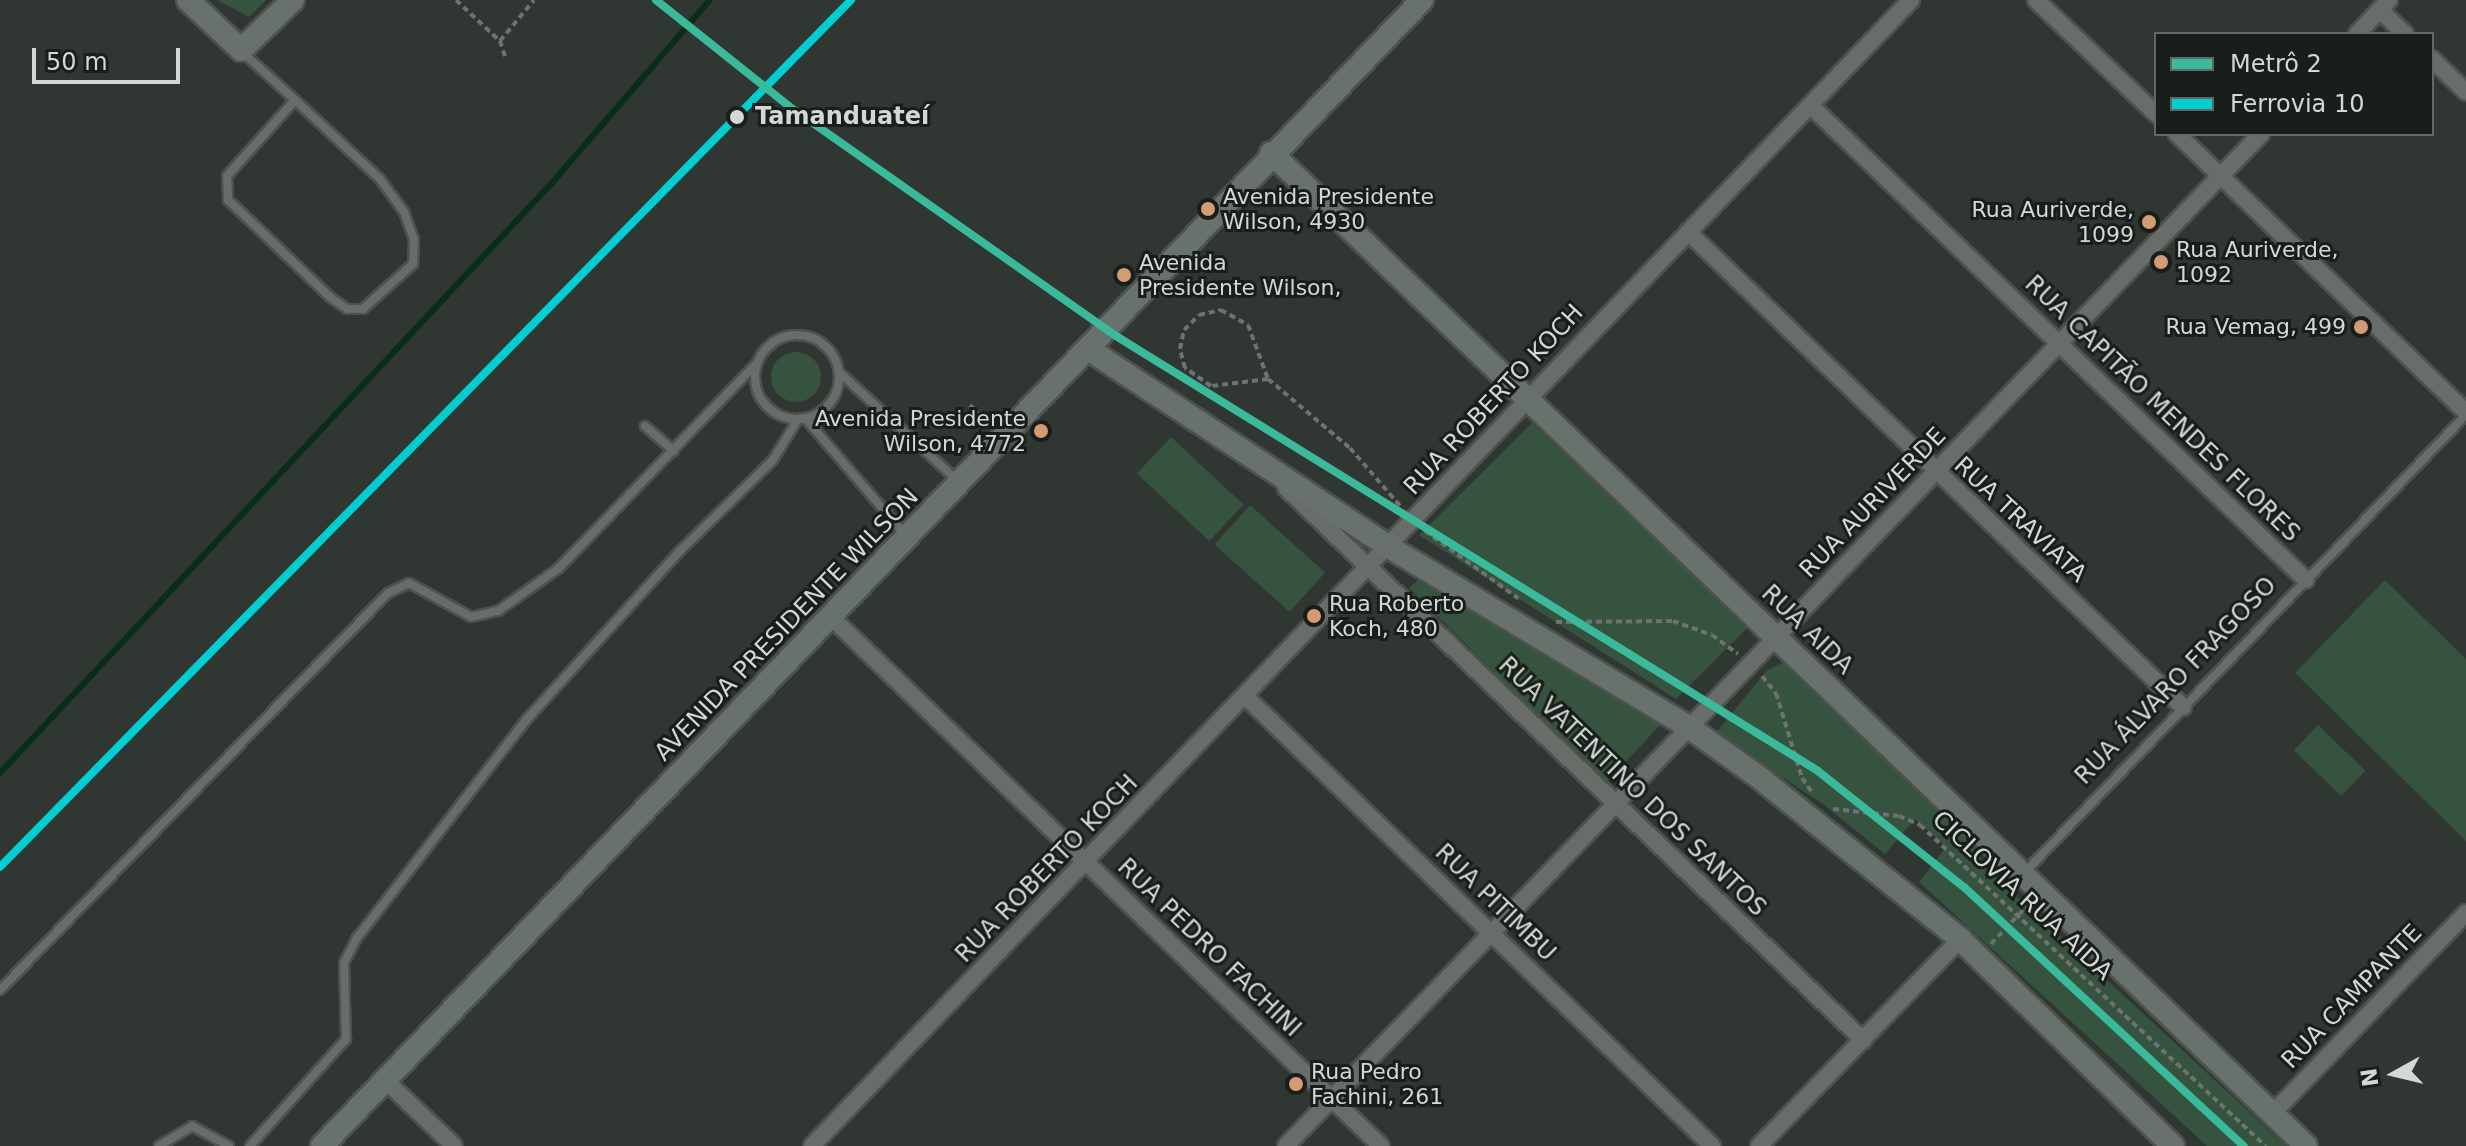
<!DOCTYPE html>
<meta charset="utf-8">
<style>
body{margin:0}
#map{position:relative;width:2466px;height:1146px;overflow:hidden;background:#303632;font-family:"DejaVu Sans",sans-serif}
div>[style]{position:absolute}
.green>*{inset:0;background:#35533f;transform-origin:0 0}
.round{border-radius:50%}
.stream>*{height:6px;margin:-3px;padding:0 3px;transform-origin:3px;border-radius:3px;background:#082e19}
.path>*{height:4px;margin-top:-2px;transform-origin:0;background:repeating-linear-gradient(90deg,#6f7270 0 6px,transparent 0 10px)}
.roads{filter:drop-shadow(2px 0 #4d524f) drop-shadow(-2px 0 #4d524f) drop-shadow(0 2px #4d524f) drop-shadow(0 -2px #4d524f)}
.lane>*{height:8px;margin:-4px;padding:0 4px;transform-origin:4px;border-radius:4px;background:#696d6a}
.lane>.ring{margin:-4px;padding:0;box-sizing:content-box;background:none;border:8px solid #696d6a;border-radius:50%}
.street>*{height:16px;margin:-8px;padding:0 8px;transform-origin:8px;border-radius:8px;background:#696d6a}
.secondary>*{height:22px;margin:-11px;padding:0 11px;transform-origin:11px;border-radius:11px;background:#69716c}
.rail-1>*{height:8px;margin:-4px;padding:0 4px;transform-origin:4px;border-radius:4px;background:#00ced1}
.metro-1>*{height:8px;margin:-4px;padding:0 4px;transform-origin:4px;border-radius:4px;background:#3aba9b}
.dots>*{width:22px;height:22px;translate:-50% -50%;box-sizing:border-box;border:4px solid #191e1b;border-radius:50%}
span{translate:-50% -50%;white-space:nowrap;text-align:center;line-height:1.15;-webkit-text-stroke:6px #191e1b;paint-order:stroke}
.bus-label{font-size:22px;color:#d2d8d3}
.left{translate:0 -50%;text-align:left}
.right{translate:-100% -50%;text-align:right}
.stop-label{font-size:24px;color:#d2d8d3;font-weight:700}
.street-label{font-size:24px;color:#d2d8d3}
.legend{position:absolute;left:2154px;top:32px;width:280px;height:104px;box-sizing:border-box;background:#191e1b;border:2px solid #636865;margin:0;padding:10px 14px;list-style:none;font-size:24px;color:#d2d8d3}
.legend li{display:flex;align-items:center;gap:16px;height:40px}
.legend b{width:40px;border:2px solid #636865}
.north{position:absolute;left:2354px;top:1034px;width:80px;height:80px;-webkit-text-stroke:6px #191e1b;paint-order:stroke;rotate:262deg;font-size:22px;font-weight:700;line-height:32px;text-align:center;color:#d2d8d3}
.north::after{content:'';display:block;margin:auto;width:28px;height:36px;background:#d2d8d3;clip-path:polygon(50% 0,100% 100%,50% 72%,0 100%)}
.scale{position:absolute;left:32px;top:48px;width:148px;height:36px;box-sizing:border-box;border:4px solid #d2d8d3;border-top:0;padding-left:10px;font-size:24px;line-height:28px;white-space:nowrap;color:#d2d8d3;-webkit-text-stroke:6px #191e1b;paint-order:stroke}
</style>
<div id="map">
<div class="green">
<div style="clip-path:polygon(217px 0,266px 0,249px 17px)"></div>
<div class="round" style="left:771px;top:352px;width:50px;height:50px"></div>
<div style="clip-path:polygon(1532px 423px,1748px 627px,1676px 699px,1419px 535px)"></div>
<div style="left:1171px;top:437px;width:99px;height:50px;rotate:43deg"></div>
<div style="left:1250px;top:505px;width:101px;height:53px;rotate:42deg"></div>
<div style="clip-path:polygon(1421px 577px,1661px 724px,1606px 783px,1409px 588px)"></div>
<div style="clip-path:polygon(2385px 580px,2466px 659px,2466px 841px,2295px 673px)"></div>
<div style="clip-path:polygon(1788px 660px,1978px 846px,1982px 864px,2286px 1146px,2207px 1146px,1919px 882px,1946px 847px,1915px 819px,1885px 854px,1823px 804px,1715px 734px,1767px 670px)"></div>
<div style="left:2318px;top:725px;width:66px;height:35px;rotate:44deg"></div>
</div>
<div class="stream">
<div style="left:0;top:773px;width:807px;rotate:-46.91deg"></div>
<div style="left:551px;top:184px;width:243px;rotate:-49.2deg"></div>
</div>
<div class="path">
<div style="left:456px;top:0;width:60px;rotate:43deg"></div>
<div style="left:500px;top:41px;width:16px;rotate:72deg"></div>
<div style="left:500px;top:41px;width:53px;rotate:-50.3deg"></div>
<div style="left:1221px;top:310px;width:31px;rotate:29deg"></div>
<div style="left:1248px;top:325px;width:58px;rotate:69.7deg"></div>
<div style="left:1268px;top:379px;width:57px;rotate:173deg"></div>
<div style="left:1211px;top:386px;width:32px;rotate:-145deg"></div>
<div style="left:1185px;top:368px;width:20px;rotate:-105deg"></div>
<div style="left:1180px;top:349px;width:19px;rotate:-78deg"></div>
<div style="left:1184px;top:330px;width:21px;rotate:-45deg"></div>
<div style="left:1199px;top:315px;width:23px;rotate:-13deg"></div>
<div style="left:1268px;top:379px;width:107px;rotate:40.1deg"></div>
<div style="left:1350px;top:448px;width:79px;rotate:49.1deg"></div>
<div style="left:970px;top:405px;width:20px;rotate:45deg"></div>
<div style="left:1425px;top:531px;width:115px;rotate:35.8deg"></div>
<div style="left:1556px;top:622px;width:117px;rotate:-0.5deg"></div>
<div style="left:1673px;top:621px;width:41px;rotate:19.7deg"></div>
<div style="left:1712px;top:635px;width:32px;rotate:36deg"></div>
<div style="left:1762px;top:676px;width:22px;rotate:51deg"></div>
<div style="left:1776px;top:693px;width:89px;rotate:73deg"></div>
<div style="left:1802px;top:778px;width:16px;rotate:55deg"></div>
<div style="left:1833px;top:809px;width:66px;rotate:6.1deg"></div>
<div style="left:1899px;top:816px;width:23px;rotate:23deg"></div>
<div style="left:1920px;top:825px;width:472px;rotate:42.9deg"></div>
<div style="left:1991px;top:944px;width:51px;rotate:-46.6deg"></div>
</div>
<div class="roads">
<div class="lane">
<div style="left:241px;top:51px;width:73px;rotate:42.2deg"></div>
<div style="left:295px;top:100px;width:116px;rotate:42.9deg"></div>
<div style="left:380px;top:179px;width:41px;rotate:54deg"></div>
<div style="left:404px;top:212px;width:29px;rotate:70deg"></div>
<div style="left:414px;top:239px;width:25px;rotate:92deg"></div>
<div style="left:413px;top:264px;width:67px;rotate:138deg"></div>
<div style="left:363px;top:309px;width:16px;rotate:180deg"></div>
<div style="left:347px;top:309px;width:21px;rotate:-145deg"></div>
<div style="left:330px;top:297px;width:141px;rotate:-136.4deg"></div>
<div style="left:228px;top:200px;width:24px;rotate:-92deg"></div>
<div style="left:227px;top:176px;width:102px;rotate:-48.2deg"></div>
<div class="ring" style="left:755px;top:335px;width:76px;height:76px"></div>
<div style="left:839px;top:372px;width:163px;rotate:42.5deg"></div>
<div style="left:805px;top:418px;width:155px;rotate:49.4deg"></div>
<div style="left:645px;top:426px;width:38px;rotate:41deg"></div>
<div style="left:2024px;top:873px;width:636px;rotate:-46.02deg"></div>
<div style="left:0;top:990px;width:555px;rotate:-45.66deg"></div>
<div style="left:388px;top:593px;width:23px;rotate:-25deg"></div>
<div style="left:409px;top:583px;width:71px;rotate:28.7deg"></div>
<div style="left:471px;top:617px;width:28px;rotate:-13deg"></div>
<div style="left:498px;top:611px;width:75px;rotate:-35.2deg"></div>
<div style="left:559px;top:568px;width:284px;rotate:-46deg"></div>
<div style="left:159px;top:1146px;width:39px;rotate:-31deg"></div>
<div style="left:192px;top:1126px;width:42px;rotate:28.4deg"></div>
<div style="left:250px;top:1146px;width:144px;rotate:-48.1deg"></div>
<div style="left:346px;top:1039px;width:76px;rotate:-91.5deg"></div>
<div style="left:344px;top:963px;width:28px;rotate:-63deg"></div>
<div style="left:357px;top:938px;width:277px;rotate:-52.2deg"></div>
<div style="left:527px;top:719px;width:227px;rotate:-47.7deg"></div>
<div style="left:680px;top:551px;width:130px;rotate:-44.4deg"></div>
<div style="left:773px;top:460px;width:48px;rotate:-58.6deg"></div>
</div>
<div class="street">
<div style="left:2036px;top:0;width:166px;rotate:43.5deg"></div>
<div style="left:2380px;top:10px;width:35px;rotate:44deg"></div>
<div style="left:2357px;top:34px;width:47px;rotate:-46.7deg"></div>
<div style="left:2432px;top:59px;width:47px;rotate:44.1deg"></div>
<div style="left:1811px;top:106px;width:685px;rotate:43.76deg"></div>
<div style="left:2177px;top:134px;width:401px;rotate:43.9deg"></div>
<div style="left:1688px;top:232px;width:686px;rotate:43.82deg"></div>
<div style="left:1286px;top:488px;width:799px;rotate:43.73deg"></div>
<div style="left:831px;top:617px;width:763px;rotate:43.89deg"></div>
<div style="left:1245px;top:696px;width:649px;rotate:43.94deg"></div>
<div style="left:385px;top:1080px;width:95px;rotate:43.7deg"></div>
<div style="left:2272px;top:1114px;width:279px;rotate:-46deg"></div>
<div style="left:812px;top:1146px;width:1588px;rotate:-46.2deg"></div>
<div style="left:1286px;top:1146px;width:1405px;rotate:-46.07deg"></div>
<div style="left:1759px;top:1146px;width:289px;rotate:-45.8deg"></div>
</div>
<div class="secondary">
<div style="left:188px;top:0;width:73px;rotate:43.3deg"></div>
<div style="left:241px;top:50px;width:72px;rotate:-43.9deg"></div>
<div style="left:1271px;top:153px;width:1434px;rotate:43.81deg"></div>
<div style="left:1088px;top:349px;width:360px;rotate:33.3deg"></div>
<div style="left:1389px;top:547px;width:351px;rotate:31deg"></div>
<div style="left:1690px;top:728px;width:86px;rotate:35.5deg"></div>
<div style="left:1760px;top:778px;width:257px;rotate:38.8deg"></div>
<div style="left:1960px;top:939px;width:297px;rotate:44.2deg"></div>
<div style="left:322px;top:1146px;width:1588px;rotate:-46.17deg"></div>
</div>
</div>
<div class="rail-1">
<div style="left:0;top:867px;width:1215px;rotate:-45.53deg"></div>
</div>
<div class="metro-1">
<div style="left:656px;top:0;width:171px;rotate:38.6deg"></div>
<div style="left:790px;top:107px;width:398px;rotate:35.1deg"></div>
<div style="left:1116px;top:336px;width:826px;rotate:31.78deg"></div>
<div style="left:1818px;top:771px;width:186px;rotate:38.5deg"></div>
<div style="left:1964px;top:887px;width:381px;rotate:42.8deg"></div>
</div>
<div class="dots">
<div style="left:737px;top:117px;background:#d2d8d3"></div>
<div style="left:1208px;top:209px;background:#d39c74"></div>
<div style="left:2149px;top:222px;background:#d39c74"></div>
<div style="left:2161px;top:262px;background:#d39c74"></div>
<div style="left:1124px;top:275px;background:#d39c74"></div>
<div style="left:2361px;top:327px;background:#d39c74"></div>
<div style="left:1041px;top:431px;background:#d39c74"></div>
<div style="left:1314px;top:616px;background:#d39c74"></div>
<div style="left:1296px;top:1084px;background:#d39c74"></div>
</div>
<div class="bus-label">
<span class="left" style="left:1223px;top:209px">Avenida Presidente<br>Wilson, 4930</span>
<span class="right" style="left:2134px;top:222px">Rua Auriverde,<br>1099</span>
<span class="left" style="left:2176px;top:262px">Rua Auriverde,<br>1092</span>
<span class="left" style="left:1139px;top:275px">Avenida<br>Presidente Wilson,</span>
<span class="right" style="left:2346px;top:327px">Rua Vemag, 499</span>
<span class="right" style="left:1026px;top:431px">Avenida Presidente<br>Wilson, 4772</span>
<span class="left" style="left:1329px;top:616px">Rua Roberto<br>Koch, 480</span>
<span class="left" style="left:1311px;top:1084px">Rua Pedro<br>Fachini, 261</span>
</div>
<div class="stop-label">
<span class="left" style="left:755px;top:117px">Tamanduateí</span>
</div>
<div class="street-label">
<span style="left:1494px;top:400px;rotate:-47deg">RUA ROBERTO KOCH</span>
<span style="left:2162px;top:409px;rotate:44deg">RUA CAPITÃO MENDES FLORES</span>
<span style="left:1873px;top:503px;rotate:-46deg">RUA AURIVERDE</span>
<span style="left:2020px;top:520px;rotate:43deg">RUA TRAVIATA</span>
<span style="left:787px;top:625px;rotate:-46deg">AVENIDA PRESIDENTE WILSON</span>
<span style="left:1807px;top:630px;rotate:44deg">RUA AIDA</span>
<span style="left:2176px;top:681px;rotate:-46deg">RUA ÁLVARO FRAGOSO</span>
<span style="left:1632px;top:787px;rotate:44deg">RUA VATENTINO DOS SANTOS</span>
<span style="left:1047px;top:869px;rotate:-46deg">RUA ROBERTO KOCH</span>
<span style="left:2022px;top:896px;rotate:43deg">CICLOVIA RUA AIDA</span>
<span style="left:1495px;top:903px;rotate:44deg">RUA PITIMBU</span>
<span style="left:1209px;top:948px;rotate:44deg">RUA PEDRO FACHINI</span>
<span style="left:2352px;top:997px;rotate:-46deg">RUA CAMPANTE</span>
</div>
<ul class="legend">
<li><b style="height:10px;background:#3aba9b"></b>Metrô 2</li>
<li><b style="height:10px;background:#00ced1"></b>Ferrovia 10</li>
</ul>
<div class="north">N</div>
<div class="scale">50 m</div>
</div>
